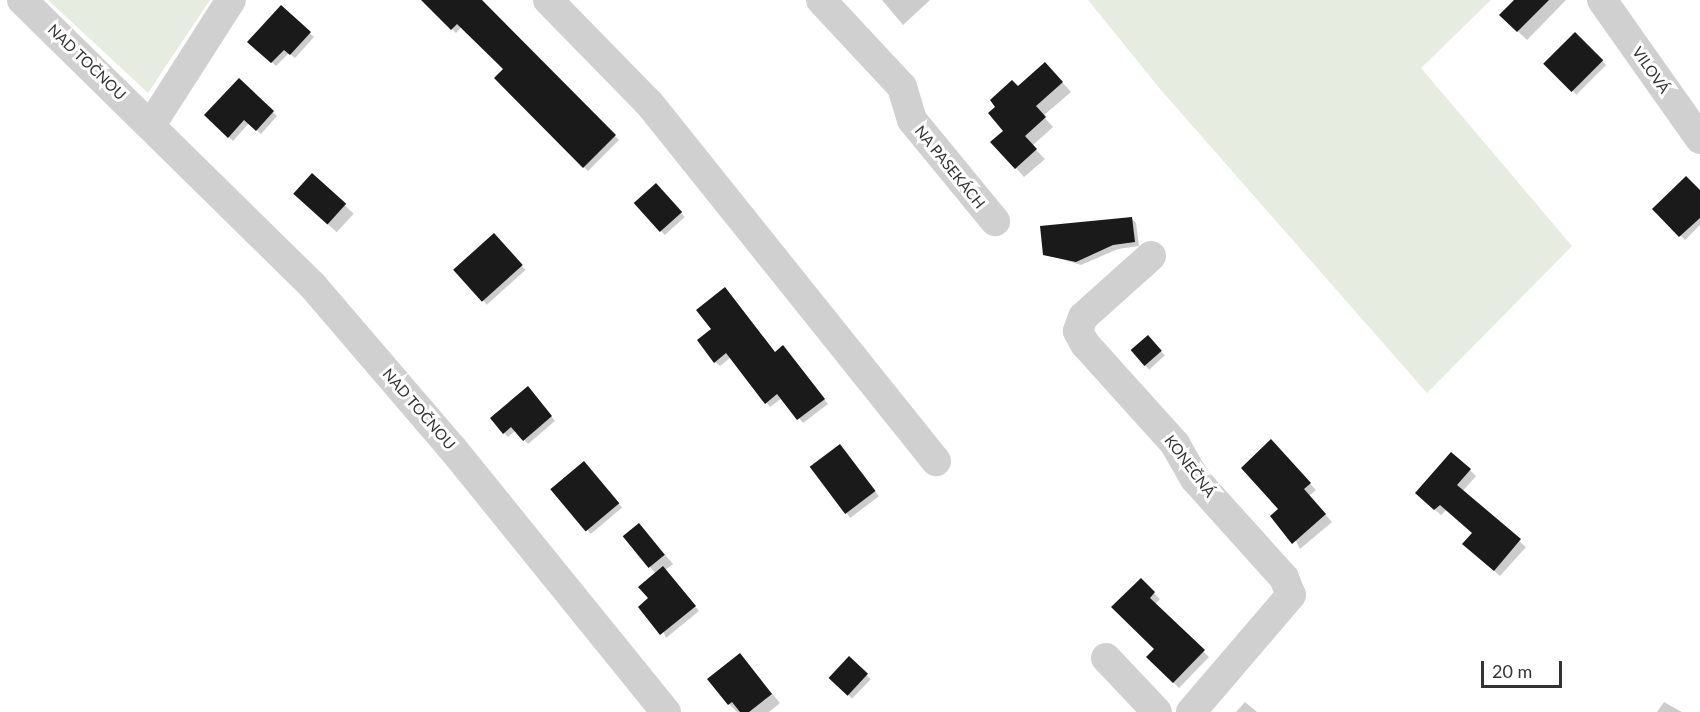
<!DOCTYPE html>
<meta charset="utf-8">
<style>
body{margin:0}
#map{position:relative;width:1700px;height:712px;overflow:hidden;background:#fff;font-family:Lato,sans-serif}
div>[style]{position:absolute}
.green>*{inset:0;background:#e6ecdf}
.shadow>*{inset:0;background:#0003;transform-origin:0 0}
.building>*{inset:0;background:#1a1a1a;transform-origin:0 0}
.street>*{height:30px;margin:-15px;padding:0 15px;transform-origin:15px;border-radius:15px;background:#d0d0d0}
span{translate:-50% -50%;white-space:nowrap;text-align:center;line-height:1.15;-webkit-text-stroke:6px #fff;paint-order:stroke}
.street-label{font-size:15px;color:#333}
.scale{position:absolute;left:1481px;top:661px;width:81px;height:27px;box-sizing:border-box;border:3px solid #333;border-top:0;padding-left:8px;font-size:18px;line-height:21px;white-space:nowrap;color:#333;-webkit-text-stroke:4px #fff;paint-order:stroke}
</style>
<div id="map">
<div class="green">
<div style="clip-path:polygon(48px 0,210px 0,148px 93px)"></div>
<div style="clip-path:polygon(1088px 0,1491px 0,1421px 68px,1572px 246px,1427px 393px,1161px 90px)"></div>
</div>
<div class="shadow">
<div style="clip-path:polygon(423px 0,478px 0,619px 140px,588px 171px,562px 145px,505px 69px,462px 26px,456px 33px)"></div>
<div style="clip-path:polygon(882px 0,930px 0,903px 25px)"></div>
<div style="clip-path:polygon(1516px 0,1566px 0,1527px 40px,1501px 15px)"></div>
<div style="clip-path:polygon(281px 7px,314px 37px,295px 58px,289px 53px,276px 66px,249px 41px)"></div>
<div style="left:1575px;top:34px;width:44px;height:42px;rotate:45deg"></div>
<div style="clip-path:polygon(1054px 73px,1071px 92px,1043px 116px,1053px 127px,1032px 146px,1045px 159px,1024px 177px,1016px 168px,1005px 131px,1019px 88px)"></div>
<div style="clip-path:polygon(239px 80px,277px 116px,261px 134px,249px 123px,233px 141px,206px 115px)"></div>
<div style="left:312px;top:175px;width:57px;height:25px;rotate:43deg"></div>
<div style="left:656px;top:185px;width:43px;height:27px;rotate:48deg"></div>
<div style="clip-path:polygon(1700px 192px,1700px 225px,1685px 240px,1654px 209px)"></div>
<div style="clip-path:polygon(1132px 219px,1136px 223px,1139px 246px,1118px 249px,1081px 265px,1044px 254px)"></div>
<div style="left:494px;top:235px;width:47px;height:52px;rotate:48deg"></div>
<div style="clip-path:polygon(713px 329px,776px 353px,787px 351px,828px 404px,803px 423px,782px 398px,770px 407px,731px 357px,720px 366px,715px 362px)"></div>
<div style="left:1148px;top:337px;width:25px;height:21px;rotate:48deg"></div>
<div style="clip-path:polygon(532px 392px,555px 421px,528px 444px,516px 430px,508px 437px,504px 433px)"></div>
<div style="clip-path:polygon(1277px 448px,1316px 490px,1309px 496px,1332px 522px,1300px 549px,1280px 509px)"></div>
<div style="left:844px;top:450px;width:58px;height:36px;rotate:53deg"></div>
<div style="left:588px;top:467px;width:53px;height:41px;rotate:50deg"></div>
<div style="clip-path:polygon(1470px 470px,1476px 476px,1462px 492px,1526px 547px,1500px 576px,1470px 550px,1473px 533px,1447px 509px,1441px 515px,1423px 499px)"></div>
<div style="clip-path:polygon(639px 525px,673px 564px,665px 570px,699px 611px,666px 638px,650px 599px,656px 574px,650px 567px)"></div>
<div style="clip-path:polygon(1141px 580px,1160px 599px,1155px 604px,1209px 657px,1179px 688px,1148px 657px,1156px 649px)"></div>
<div style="clip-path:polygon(740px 655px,780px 703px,769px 712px,737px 712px,729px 704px)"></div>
<div style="left:850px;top:659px;width:29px;height:27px;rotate:44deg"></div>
<div style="clip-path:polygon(1245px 702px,1257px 712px,1236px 712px)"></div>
<div style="clip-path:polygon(1664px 702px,1682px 712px,1657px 712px)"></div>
</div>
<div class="building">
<div style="clip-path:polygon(421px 0,482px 0,616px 135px,583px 168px,494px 78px,503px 69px,457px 24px,451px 30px)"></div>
<div style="clip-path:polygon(1514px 0,1549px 0,1517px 32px,1499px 15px)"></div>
<div style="clip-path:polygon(281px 5px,311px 32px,290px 55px,284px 50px,271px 63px,247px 42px)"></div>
<div style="left:1575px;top:32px;width:40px;height:45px;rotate:45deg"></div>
<div style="clip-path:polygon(1045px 62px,1063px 82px,1036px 106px,1046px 117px,1025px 136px,1037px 149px,1015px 169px,990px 142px,1003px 131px,988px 113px,995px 107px,990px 100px,1012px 80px,1018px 86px)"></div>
<div style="clip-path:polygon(239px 78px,274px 111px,256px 131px,244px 120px,228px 138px,204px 115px)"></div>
<div style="left:312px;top:173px;width:46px;height:28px;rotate:42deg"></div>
<div style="clip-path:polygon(1686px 176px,1700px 190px,1700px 218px,1679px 237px,1652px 209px)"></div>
<div style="left:656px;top:183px;width:39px;height:30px;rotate:48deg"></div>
<div style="clip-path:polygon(1132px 217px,1135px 242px,1113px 245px,1076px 262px,1043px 255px,1040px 226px)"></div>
<div style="left:494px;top:233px;width:43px;height:55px;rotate:48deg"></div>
<div style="clip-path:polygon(725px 287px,775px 352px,783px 345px,825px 399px,797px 420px,777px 394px,765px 404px,726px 353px,714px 363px,697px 340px,711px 329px,696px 310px)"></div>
<div style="left:1148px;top:335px;width:21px;height:23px;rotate:49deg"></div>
<div style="clip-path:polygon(528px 386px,552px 416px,523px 441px,511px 427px,503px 434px,490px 418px)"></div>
<div style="clip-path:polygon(1271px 439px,1311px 483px,1304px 489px,1326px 514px,1292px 544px,1270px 516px,1278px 509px,1241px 468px)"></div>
<div style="left:840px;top:444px;width:59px;height:38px;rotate:53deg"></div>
<div style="clip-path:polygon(1451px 452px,1471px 469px,1457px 485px,1521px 539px,1494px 571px,1462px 544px,1472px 533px,1440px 505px,1434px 510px,1415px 493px)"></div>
<div style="left:584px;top:461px;width:55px;height:44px;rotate:50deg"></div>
<div style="left:639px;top:523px;width:41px;height:21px;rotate:51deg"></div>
<div style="clip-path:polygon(663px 566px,696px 606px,660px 635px,638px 607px,648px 598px,638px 587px)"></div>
<div style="clip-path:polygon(1141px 578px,1155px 592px,1150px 598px,1205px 650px,1173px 683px,1146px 657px,1154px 649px,1111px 607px)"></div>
<div style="clip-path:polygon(740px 653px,772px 694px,749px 712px,740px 712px,732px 702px,728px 705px,707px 679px)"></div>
<div style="left:849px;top:656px;width:26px;height:30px;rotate:43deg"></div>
</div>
<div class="street">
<div style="left:22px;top:0;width:408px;rotate:44.5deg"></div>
<div style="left:313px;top:286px;width:213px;rotate:49.4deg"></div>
<div style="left:452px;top:448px;width:340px;rotate:51deg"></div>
<div style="left:548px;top:0;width:144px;rotate:45.6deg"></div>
<div style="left:649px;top:103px;width:459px;rotate:51.3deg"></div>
<div style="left:821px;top:0;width:119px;rotate:47deg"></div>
<div style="left:902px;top:87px;width:34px;rotate:73deg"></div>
<div style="left:912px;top:120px;width:131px;rotate:50.6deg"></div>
<div style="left:1602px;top:0;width:170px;rotate:54.8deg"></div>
<div style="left:151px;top:125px;width:148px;rotate:-57.4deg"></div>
<div style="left:1151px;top:256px;width:91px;rotate:138.1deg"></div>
<div style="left:1083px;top:317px;width:15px;rotate:110deg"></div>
<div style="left:1078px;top:331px;width:15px;rotate:62deg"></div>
<div style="left:1085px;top:344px;width:135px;rotate:48deg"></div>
<div style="left:1175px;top:444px;width:40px;rotate:60.3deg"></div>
<div style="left:1195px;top:479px;width:133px;rotate:48deg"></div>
<div style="left:1284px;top:578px;width:18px;rotate:68deg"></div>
<div style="left:1291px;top:595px;width:154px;rotate:130.5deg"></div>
<div style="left:1106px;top:658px;width:74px;rotate:46.6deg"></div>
</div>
<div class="street-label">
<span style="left:87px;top:62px;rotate:44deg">NAD TOČNOU</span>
<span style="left:1651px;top:70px;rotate:55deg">VILOVÁ</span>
<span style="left:950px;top:167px;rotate:51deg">NA PASEKÁCH</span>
<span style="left:419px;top:409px;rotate:49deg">NAD TOČNOU</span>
<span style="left:1190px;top:466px;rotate:53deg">KONEČNÁ</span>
</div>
<div class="scale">20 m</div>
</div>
